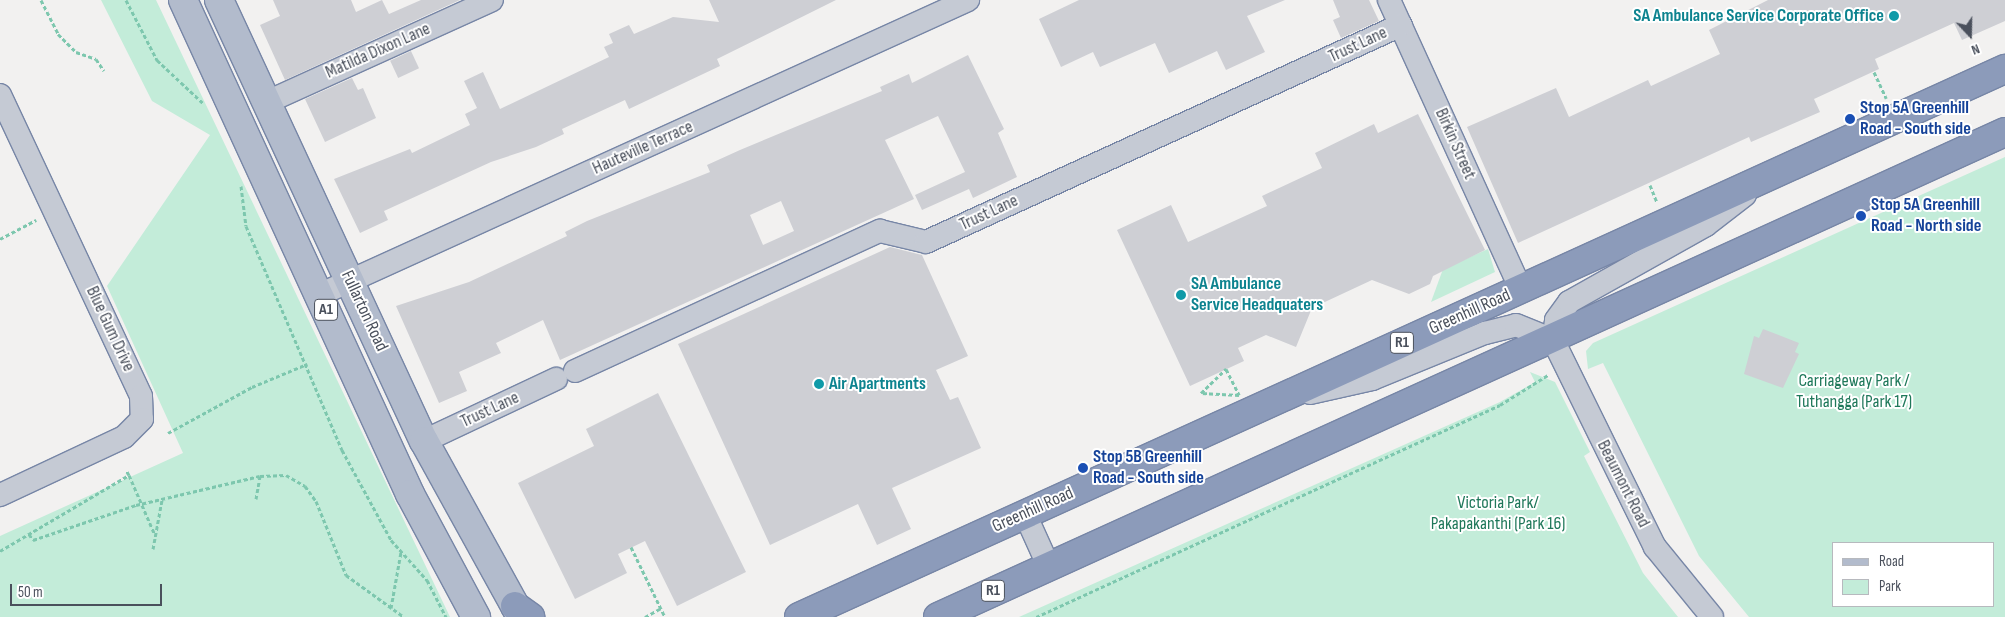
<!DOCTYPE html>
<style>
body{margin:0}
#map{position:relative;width:2005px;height:617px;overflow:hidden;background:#f2f1f0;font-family:"Sofia Sans Condensed",sans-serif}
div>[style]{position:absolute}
.green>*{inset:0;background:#c3ecd9}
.building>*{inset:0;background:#cecfd4;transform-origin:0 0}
.path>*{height:3px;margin-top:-1.5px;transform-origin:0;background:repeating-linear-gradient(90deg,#7dc7ae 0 4px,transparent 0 6.5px)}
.roads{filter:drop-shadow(1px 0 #7786a6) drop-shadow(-1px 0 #7786a6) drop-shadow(0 1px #7786a6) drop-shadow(0 -1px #7786a6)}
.minor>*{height:22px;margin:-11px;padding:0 11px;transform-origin:11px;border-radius:11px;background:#c5cad4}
.major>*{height:28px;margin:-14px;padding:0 14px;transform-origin:14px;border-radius:14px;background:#b2bbcc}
.highway>*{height:28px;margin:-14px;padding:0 14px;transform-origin:14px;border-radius:14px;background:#8c9bba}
.dots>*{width:14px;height:14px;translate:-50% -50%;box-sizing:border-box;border:2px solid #fff;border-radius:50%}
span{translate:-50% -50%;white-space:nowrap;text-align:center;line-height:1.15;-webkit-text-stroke:4px #fff;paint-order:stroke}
.shield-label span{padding:1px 4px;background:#fff;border:1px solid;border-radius:4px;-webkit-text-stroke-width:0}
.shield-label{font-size:16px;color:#4a505c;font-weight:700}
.culture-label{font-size:18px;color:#0d838f;font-weight:700}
.right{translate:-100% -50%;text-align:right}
.left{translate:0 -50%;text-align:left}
.street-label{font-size:18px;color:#4a505c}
.transit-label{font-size:18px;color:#164399;font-weight:700}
.park-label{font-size:18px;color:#1f785a}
.legend{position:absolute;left:1832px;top:542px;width:162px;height:65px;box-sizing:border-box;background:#fff;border:1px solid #b7b9be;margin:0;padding:6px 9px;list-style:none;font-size:15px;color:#4a505c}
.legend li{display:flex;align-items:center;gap:10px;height:25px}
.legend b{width:25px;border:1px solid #b7b9be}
.north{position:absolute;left:1945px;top:10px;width:50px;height:50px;-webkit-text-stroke:4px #fff;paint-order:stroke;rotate:159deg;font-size:14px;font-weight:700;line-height:20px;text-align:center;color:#4a505c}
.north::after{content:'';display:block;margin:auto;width:18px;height:22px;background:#4a505c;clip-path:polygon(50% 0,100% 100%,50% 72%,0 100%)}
.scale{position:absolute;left:10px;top:584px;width:152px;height:22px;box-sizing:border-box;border:2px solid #4a505c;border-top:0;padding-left:6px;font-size:15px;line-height:18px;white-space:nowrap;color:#4a505c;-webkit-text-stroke:4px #fff;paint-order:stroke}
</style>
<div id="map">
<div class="green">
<div style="clip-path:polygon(101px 0,156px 0,450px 617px,0 617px,0 536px,183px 453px,107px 286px,210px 135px,152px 101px)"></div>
<div style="clip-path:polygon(evenodd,2005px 157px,2005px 617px,1749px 617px,1699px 556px,1603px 363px,1588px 369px,1586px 351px,1593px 343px,2005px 157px,1834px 543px,1994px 543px,1994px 606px,1834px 606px,1834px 543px)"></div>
<div style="clip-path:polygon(1488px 249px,1495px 272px,1431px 302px,1443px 269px)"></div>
<div style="clip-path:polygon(1530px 372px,1555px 382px,1590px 452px,1584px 456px,1643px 573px,1678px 617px,1019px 617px,1500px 402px,1535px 382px)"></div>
</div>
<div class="building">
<div style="clip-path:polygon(273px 0,351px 0,356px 12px,382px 0,389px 14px,421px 0,460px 0,285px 80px,260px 25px,280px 16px)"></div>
<div style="clip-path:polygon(709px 0,836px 0,717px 59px,720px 66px,629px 109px,625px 100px,562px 129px,564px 134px,536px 147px,491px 162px,384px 211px,388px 220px,360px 233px,334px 179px,410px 149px,412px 153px,470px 125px,465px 114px,477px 108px,464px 81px,483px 72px,500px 109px,609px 57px,604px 47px,613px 43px,609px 34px,629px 25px,634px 34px,673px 17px,719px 22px)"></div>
<div style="clip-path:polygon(1079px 0,1285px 0,1247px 16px,1265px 52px,1226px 70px,1217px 51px,1169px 73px,1155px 43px,1100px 67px,1093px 52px,1061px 67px,1039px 19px)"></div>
<div style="clip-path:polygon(1333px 0,1369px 0,1379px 21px,1341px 38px,1333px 20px,1340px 17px)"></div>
<div style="clip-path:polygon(1768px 0,2005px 0,2005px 21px,1962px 40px,1954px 23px,1875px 59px,1879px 69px,1814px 99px,1820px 112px,1751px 142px,1749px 137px,1518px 243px,1467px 127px,1556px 88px,1569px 117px,1648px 80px,1651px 86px,1720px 54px,1709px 30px)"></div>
<div style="left:411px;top:51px;width:19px;height:23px;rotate:65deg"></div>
<div style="clip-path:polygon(evenodd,968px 55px,1004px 129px,998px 133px,1017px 177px,973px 198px,969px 189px,922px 210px,915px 195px,965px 172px,938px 116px,885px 140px,914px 199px,560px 360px,543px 320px,496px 343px,501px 353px,459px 372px,467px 391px,439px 403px,396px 306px,469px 282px,567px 236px,565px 232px,587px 221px,710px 172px,707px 165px,740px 150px,882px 91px,880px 87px,909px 74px,912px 83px,968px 55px,781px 201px,794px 231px,763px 245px,750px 215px,781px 201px)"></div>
<div style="clip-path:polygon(352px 78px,358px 90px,363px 88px,376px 118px,325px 142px,305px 99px)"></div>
<div style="clip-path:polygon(1418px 114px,1485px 250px,1433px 276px,1430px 284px,1409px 294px,1372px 280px,1312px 308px,1296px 347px,1266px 335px,1238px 348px,1244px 361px,1190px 386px,1117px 230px,1171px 205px,1188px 242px,1267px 206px,1262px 196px,1322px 168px,1315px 153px,1374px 124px,1378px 133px)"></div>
<div style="clip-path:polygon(890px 247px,922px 255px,968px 356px,936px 370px,950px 400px,958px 397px,981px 448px,892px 488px,911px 529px,877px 545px,858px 504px,770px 545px,678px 344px)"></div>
<div style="clip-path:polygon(1763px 329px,1799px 343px,1795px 352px,1799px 354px,1783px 388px,1744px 374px,1754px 336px,1759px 338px)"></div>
<div style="clip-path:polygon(658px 393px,746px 572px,677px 606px,645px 541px,618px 554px,627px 573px,575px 599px,518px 483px,594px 446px,586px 429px)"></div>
</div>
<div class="path">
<div style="left:41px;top:0;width:38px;rotate:63deg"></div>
<div style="left:58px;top:34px;width:25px;rotate:45deg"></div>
<div style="left:76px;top:52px;width:21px;rotate:19deg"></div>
<div style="left:96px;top:59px;width:14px;rotate:56deg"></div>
<div style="left:126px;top:0;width:68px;rotate:62.7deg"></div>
<div style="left:157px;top:60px;width:63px;rotate:43.1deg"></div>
<div style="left:1874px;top:72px;width:29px;rotate:65deg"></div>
<div style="left:1650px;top:185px;width:18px;rotate:68deg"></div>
<div style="left:241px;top:186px;width:40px;rotate:82.9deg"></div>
<div style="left:246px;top:226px;width:244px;rotate:66.8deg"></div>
<div style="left:342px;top:450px;width:102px;rotate:61.4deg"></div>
<div style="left:391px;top:540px;width:54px;rotate:48deg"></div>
<div style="left:427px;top:580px;width:42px;rotate:62.8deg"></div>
<div style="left:0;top:239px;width:41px;rotate:-27.8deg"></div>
<div style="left:1226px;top:369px;width:29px;rotate:63deg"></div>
<div style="left:1239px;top:395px;width:38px;rotate:-177deg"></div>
<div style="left:1201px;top:393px;width:35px;rotate:-44deg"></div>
<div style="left:168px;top:433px;width:96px;rotate:-28.7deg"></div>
<div style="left:252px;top:387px;width:60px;rotate:-22.7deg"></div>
<div style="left:129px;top:475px;width:65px;rotate:66.6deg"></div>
<div style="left:256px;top:499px;width:23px;rotate:-80deg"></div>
<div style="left:29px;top:534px;width:7px;rotate:56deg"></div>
<div style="left:33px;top:540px;width:109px;rotate:-18.8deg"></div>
<div style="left:136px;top:505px;width:127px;rotate:-13.2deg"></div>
<div style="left:260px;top:476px;width:26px;rotate:-2deg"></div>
<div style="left:286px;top:475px;width:22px;rotate:30deg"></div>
<div style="left:305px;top:486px;width:19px;rotate:54deg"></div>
<div style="left:316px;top:501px;width:80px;rotate:67.9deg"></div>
<div style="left:346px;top:575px;width:72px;rotate:35.9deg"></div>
<div style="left:631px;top:547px;width:76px;rotate:64.1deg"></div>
<div style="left:153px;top:549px;width:50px;rotate:-79.6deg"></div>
<div style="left:0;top:551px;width:150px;rotate:-30.5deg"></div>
<div style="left:129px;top:475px;width:6px;rotate:-121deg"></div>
<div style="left:391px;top:608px;width:57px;rotate:-79.9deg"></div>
<div style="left:645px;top:617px;width:18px;rotate:-29deg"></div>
<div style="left:1036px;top:617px;width:510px;rotate:-24.56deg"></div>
<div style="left:1500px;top:405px;width:57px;rotate:-32deg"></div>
</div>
<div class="roads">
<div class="minor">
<div style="left:1389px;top:0;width:318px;rotate:65.5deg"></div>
<div style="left:0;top:95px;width:332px;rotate:64.9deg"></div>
<div style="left:141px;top:396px;width:23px;rotate:88deg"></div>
<div style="left:142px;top:419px;width:25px;rotate:135deg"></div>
<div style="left:124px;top:437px;width:137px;rotate:154.9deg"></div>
<div style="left:265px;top:103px;width:249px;rotate:-24.4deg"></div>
<div style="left:319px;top:295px;width:713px;rotate:-24.44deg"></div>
<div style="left:1553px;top:340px;width:231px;rotate:63.8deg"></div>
<div style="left:1655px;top:547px;width:90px;rotate:50.8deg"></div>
<div style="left:1553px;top:340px;width:20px;rotate:-81deg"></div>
<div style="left:1556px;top:320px;width:22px;rotate:-54deg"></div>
<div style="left:1569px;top:302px;width:157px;rotate:-29.3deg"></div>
<div style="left:1706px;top:225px;width:49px;rotate:-37.6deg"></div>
<div style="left:575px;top:371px;width:336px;rotate:-24.7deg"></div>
<div style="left:880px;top:231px;width:47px;rotate:13.4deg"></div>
<div style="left:926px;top:242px;width:522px;rotate:-24.55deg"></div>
<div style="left:1310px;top:393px;width:64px;rotate:-12.7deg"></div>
<div style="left:1372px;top:379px;width:122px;rotate:-22.2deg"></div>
<div style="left:1485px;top:333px;width:32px;rotate:-14deg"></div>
<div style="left:1516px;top:325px;width:40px;rotate:22deg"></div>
<div style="left:424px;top:441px;width:146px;rotate:-25.2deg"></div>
<div style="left:1025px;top:514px;width:56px;rotate:65.7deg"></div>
</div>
<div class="major">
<div style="left:183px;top:0;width:544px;rotate:65.32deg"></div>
<div style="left:410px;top:494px;width:140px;rotate:61.8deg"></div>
<div style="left:219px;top:0;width:486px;rotate:65.1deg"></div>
<div style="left:424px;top:441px;width:201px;rotate:61.1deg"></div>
</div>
<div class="highway">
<div style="left:515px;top:606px;width:19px;rotate:36deg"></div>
<div style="left:799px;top:617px;width:1325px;rotate:-24.44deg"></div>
<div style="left:938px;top:617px;width:1172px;rotate:-24.44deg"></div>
</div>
</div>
<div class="dots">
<div style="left:1894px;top:16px;background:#0f9aa8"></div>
<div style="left:1850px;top:119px;background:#1a4fb4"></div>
<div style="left:1861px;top:216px;background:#1a4fb4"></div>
<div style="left:1181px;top:295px;background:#0f9aa8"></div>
<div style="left:819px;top:384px;background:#0f9aa8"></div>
<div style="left:1083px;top:468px;background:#1a4fb4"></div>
</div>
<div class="shield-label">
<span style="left:326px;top:310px">A1</span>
<span style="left:1402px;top:343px">R1</span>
<span style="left:993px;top:591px">R1</span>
</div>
<div class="culture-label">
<span class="right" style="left:1884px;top:16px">SA Ambulance Service Corporate Office</span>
<span class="left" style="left:1191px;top:295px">SA Ambulance<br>Service Headquaters</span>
<span class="left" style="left:829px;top:384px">Air Apartments</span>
</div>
<div class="street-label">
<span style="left:1358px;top:45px;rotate:-25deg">Trust Lane</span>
<span style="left:378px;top:51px;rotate:-24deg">Matilda Dixon Lane</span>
<span style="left:1455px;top:144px;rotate:66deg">Birkin Street</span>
<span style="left:643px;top:148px;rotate:-24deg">Hauteville Terrace</span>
<span style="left:989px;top:213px;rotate:-25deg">Trust Lane</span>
<span style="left:364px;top:311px;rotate:65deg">Fullarton Road</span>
<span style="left:1470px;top:312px;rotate:-24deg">Greenhill Road</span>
<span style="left:110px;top:329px;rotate:65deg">Blue Gum Drive</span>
<span style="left:490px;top:410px;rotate:-25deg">Trust Lane</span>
<span style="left:1623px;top:484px;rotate:63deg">Beaumont Road</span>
<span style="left:1033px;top:510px;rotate:-24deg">Greenhill Road</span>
</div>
<div class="transit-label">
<span class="left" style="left:1860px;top:119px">Stop 5A Greenhill<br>Road - South side</span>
<span class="left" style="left:1871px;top:216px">Stop 5A Greenhill<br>Road - North side</span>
<span class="left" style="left:1093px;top:468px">Stop 5B Greenhill<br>Road - South side</span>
</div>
<div class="park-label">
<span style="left:1854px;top:392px">Carriageway Park /<br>Tuthangga (Park 17)</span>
<span style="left:1498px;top:514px">Victoria Park/<br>Pakapakanthi (Park 16)</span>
</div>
<ul class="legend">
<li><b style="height:6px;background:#b2bbcc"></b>Road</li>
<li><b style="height:14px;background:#c3ecd9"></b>Park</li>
</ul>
<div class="north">N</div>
<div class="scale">50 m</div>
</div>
